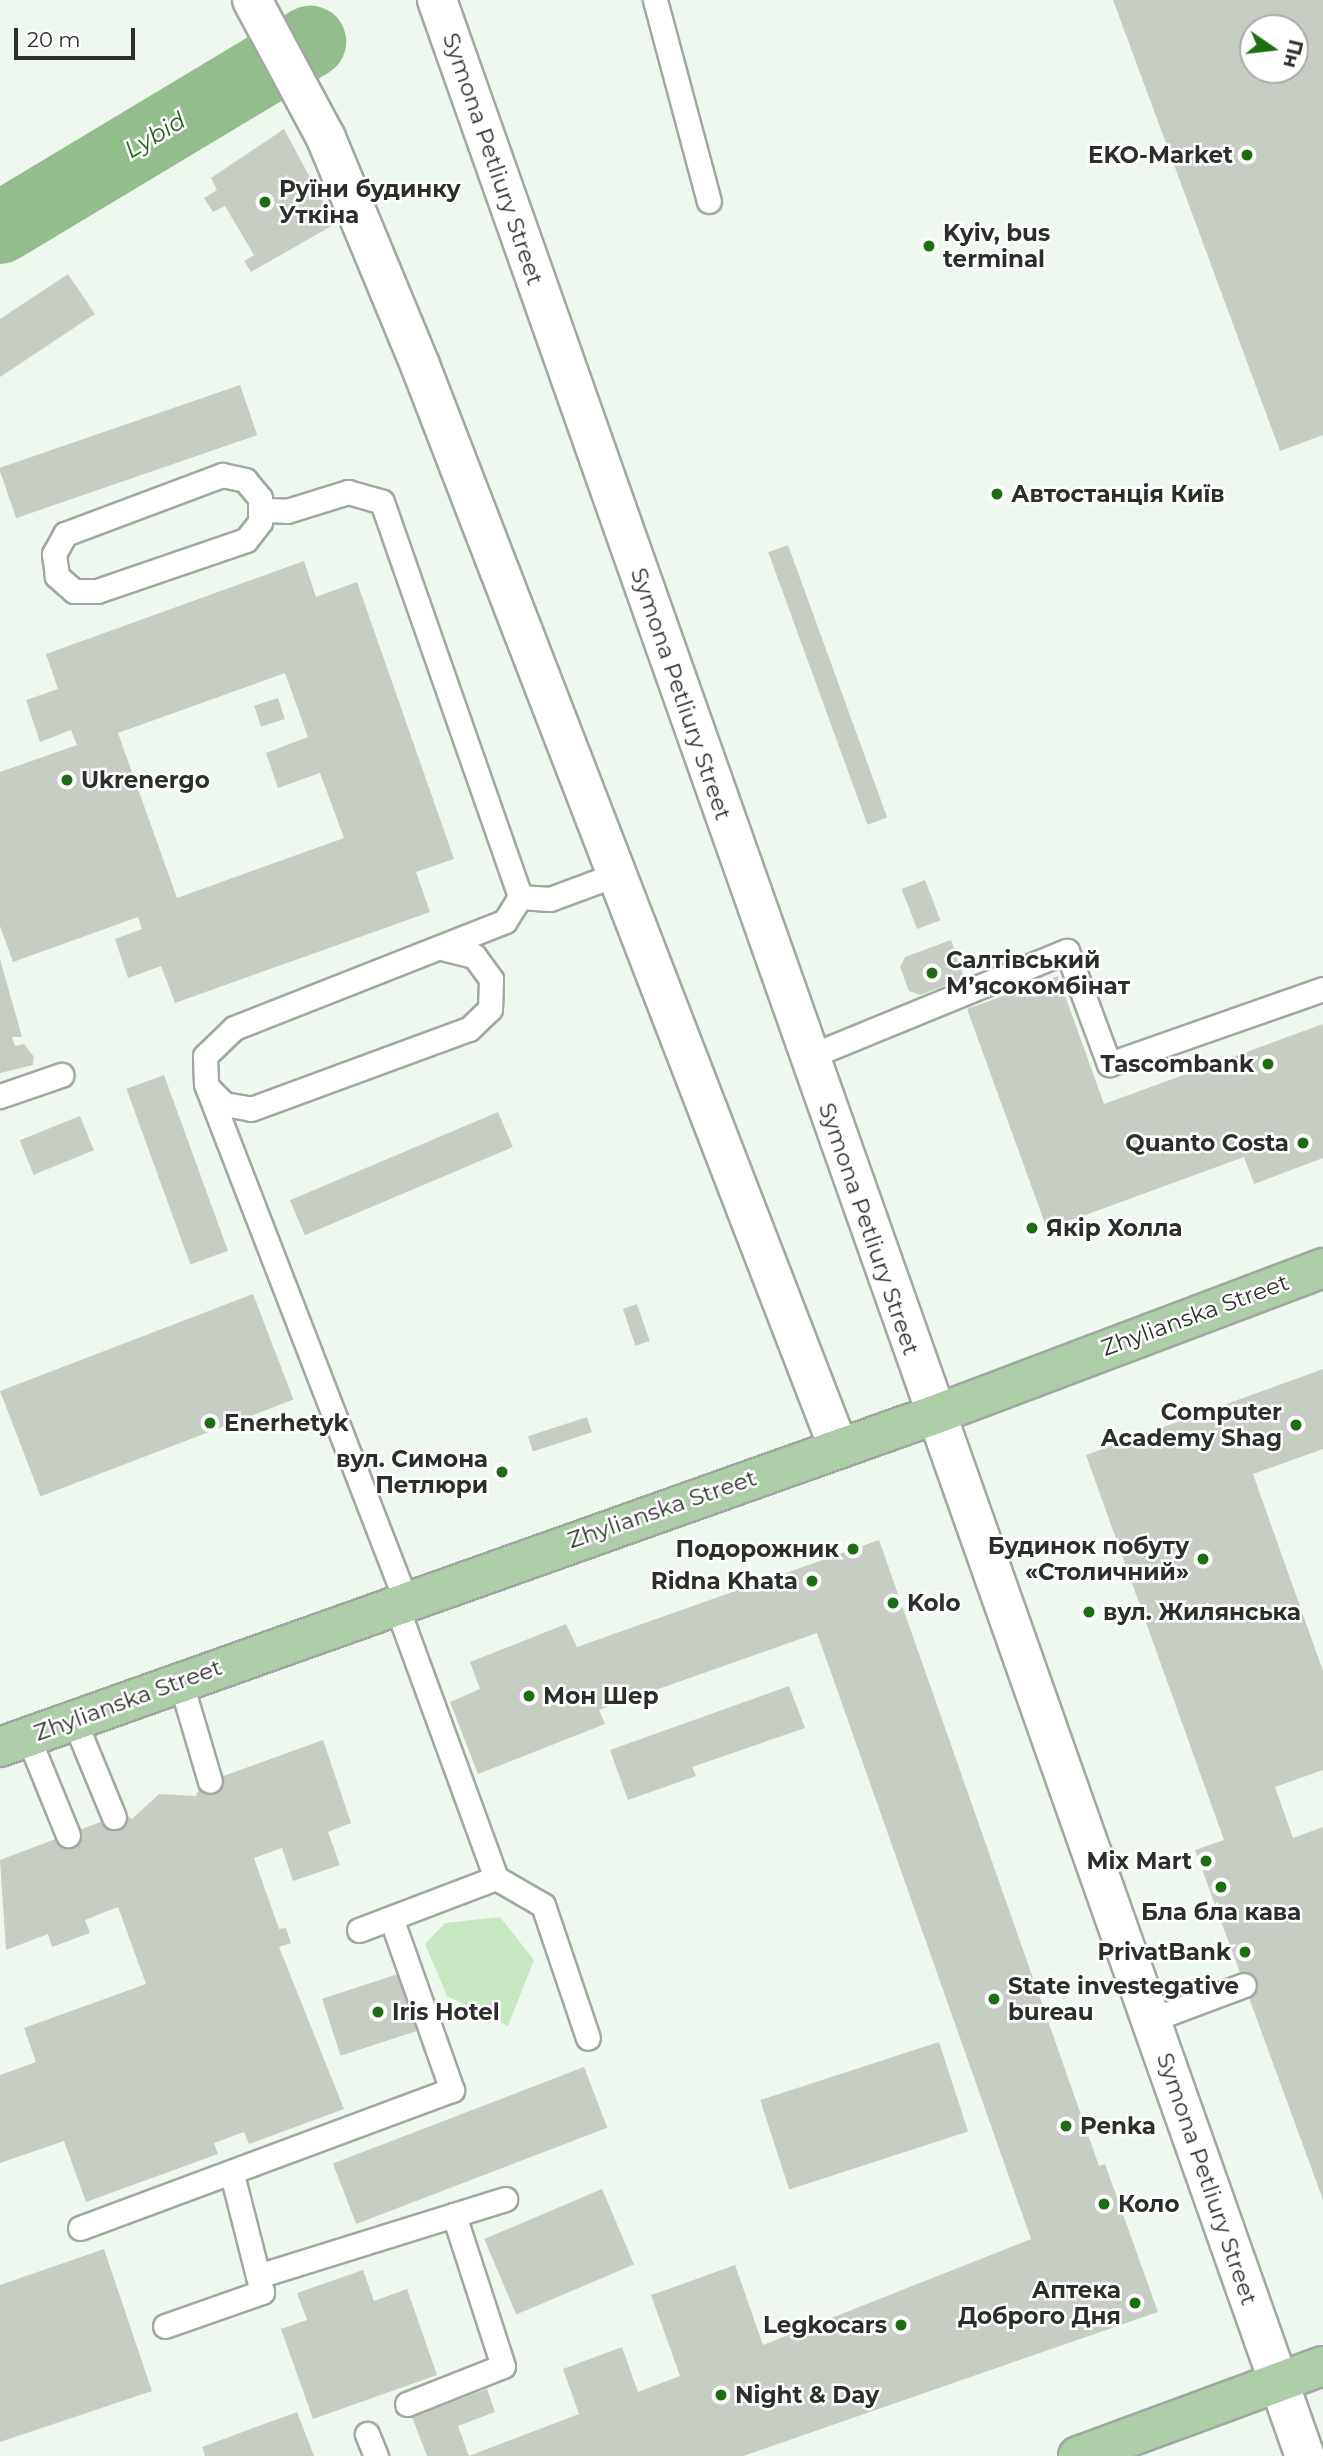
<!DOCTYPE html>
<meta charset="utf-8">
<style>
body{margin:0}
#map{position:relative;width:1323px;height:2456px;overflow:hidden;background:#eff8ee;font-family:Montserrat,sans-serif}
div>[style]{position:absolute}
.green>*{inset:0;background:#c7e7c2}
.river>*{height:72px;margin:-36px;padding:0 36px;transform-origin:36px;border-radius:36px;background:#93bd8d}
.building>*{inset:0;background:#c6cec4;transform-origin:0 0}
.roads{filter:drop-shadow(2px 0 #a0a89f) drop-shadow(-2px 0 #a0a89f) drop-shadow(0 2px #a0a89f) drop-shadow(0 -2px #a0a89f)}
.service>*{height:23px;margin:-11.5px;padding:0 11.5px;transform-origin:11.5px;border-radius:11.5px;background:#fff}
.minor>*{height:38px;margin:-19px;padding:0 19px;transform-origin:19px;border-radius:19px;background:#fff}
.secondary>*{height:38px;margin:-19px;padding:0 19px;transform-origin:19px;border-radius:19px;background:#fff}
.primary>*{height:38px;margin:-19px;padding:0 19px;transform-origin:19px;border-radius:19px;background:#adcda9}
.dots>*{width:19px;height:19px;translate:-50% -50%;box-sizing:border-box;border:4px solid #fff;border-radius:50%}
span{translate:-50% -50%;white-space:nowrap;text-align:center;line-height:1.15;-webkit-text-stroke:5px #fff;paint-order:stroke}
.poi-label{font-size:23px;color:#2b2e2a;font-weight:700}
.right{translate:-100% -50%;text-align:right}
.left{translate:0 -50%;text-align:left}
.street-label{font-size:23px;color:#2b2e2a}
.water-label{font-size:24px;color:#2a6123;font-style:italic}
.north{position:absolute;left:1239px;top:14px;width:70px;height:70px;box-sizing:border-box;background:#fff;border:2px solid #aaabaa;border-radius:50%;rotate:104deg;font-size:19px;font-weight:700;line-height:28px;text-align:center;color:#2b2e2a}
.north::after{content:'';display:block;margin:auto;width:24px;height:32px;background:#1e6d12;clip-path:polygon(50% 0,100% 100%,50% 72%,0 100%)}
.scale{position:absolute;left:14px;top:28px;width:121px;height:32px;box-sizing:border-box;border:4px solid #2b2e2a;border-top:0;padding-left:9px;font-size:21px;line-height:24px;white-space:nowrap;color:#2b2e2a;-webkit-text-stroke:5px #fff;paint-order:stroke}
</style>
<div id="map">
<div class="green">
<div style="clip-path:polygon(500px 1917px,534px 1960px,508px 2026px,447px 1996px,425px 1944px,445px 1923px)"></div>
</div>
<div class="river">
<div style="left:0;top:228px;width:362px;rotate:-31deg"></div>
</div>
<div class="building">
<div style="clip-path:polygon(evenodd,1113px 0,1323px 0,1323px 435px,1280px 451px,1113px 0,1253px 28px,1295px 28px,1295px 70px,1253px 70px,1253px 28px)"></div>
<div style="clip-path:polygon(284px 129px,335px 224px,251px 272px,244px 261px,254px 255px,225px 206px,213px 212px,204px 198px,217px 190px,211px 178px)"></div>
<div style="clip-path:polygon(68px 274px,95px 314px,0 377px,0 319px)"></div>
<div style="left:240px;top:385px;width:53px;height:255px;rotate:71deg"></div>
<div style="left:788px;top:545px;width:290px;height:21px;rotate:70deg"></div>
<div style="clip-path:polygon(evenodd,304px 561px,316px 597px,357px 582px,454px 859px,416px 872px,430px 912px,175px 1003px,161px 966px,128px 978px,115px 939px,142px 929px,138px 917px,13px 962px,0 926px,0 772px,77px 745px,71px 730px,40px 742px,26px 700px,58px 689px,46px 654px,304px 561px,285px 673px,308px 737px,266px 753px,278px 788px,320px 773px,344px 838px,177px 898px,118px 733px,285px 673px)"></div>
<div style="left:278px;top:698px;width:22px;height:25px;rotate:72deg"></div>
<div style="left:925px;top:880px;width:43px;height:25px;rotate:69deg"></div>
<div style="clip-path:polygon(951px 940px,964px 978px,920px 995px,909px 991px,900px 967px,905px 957px)"></div>
<div style="clip-path:polygon(0 959px,22px 1037px,12px 1037px,15px 1046px,24px 1044px,34px 1057px,33px 1065px,0 1073px)"></div>
<div style="clip-path:polygon(1058px 976px,1104px 1104px,1323px 1024px,1323px 1158px,1254px 1184px,1244px 1157px,1047px 1229px,967px 1009px)"></div>
<div style="left:164px;top:1075px;width:187px;height:40px;rotate:70deg"></div>
<div style="left:498px;top:1112px;width:38px;height:226px;rotate:67deg"></div>
<div style="left:80px;top:1116px;width:37px;height:65px;rotate:68deg"></div>
<div style="left:253px;top:1294px;width:113px;height:271px;rotate:69deg"></div>
<div style="left:637px;top:1304px;width:39px;height:15px;rotate:71deg"></div>
<div style="clip-path:polygon(1323px 1369px,1323px 1449px,1253px 1474px,1323px 1671px,1323px 1770px,1275px 1787px,1293px 1838px,1323px 1827px,1323px 2200px,1195px 1850px,1224px 1840px,1086px 1455px)"></div>
<div style="left:587px;top:1417px;width:16px;height:62px;rotate:72deg"></div>
<div style="clip-path:polygon(879px 1540px,1099px 2166px,1105px 2164px,1158px 2312px,743px 2456px,469px 2456px,579px 2414px,563px 2369px,622px 2347px,638px 2392px,680px 2376px,651px 2295px,663px 2291px,735px 2265px,763px 2345px,1031px 2239px,817px 1633px,599px 1710px,605px 1724px,478px 1774px,450px 1702px,480px 1689px,470px 1662px,566px 1624px,577px 1647px)"></div>
<div style="clip-path:polygon(789px 1686px,805px 1728px,692px 1767px,696px 1776px,628px 1800px,610px 1750px)"></div>
<div style="clip-path:polygon(323px 1740px,351px 1823px,328px 1832px,340px 1865px,293px 1881px,282px 1848px,254px 1858px,279px 1929px,286px 1928px,291px 1943px,279px 1947px,344px 2109px,249px 2144px,244px 2132px,214px 2143px,218px 2154px,86px 2202px,64px 2141px,0 2163px,0 2075px,36px 2062px,24px 2028px,146px 1984px,118px 1907px,85px 1920px,90px 1933px,52px 1947px,48px 1934px,6px 1950px,0 1860px,124px 1813px,132px 1819px,159px 1794px,196px 1796px,201px 1784px)"></div>
<div style="left:401px;top:1973px;width:60px;height:83px;rotate:72deg"></div>
<div style="left:939px;top:2042px;width:94px;height:188px;rotate:72deg"></div>
<div style="left:584px;top:2067px;width:65px;height:269px;rotate:69deg"></div>
<div style="left:602px;top:2189px;width:82px;height:128px;rotate:67deg"></div>
<div style="clip-path:polygon(104px 2249px,152px 2391px,0 2442px,0 2285px)"></div>
<div style="clip-path:polygon(363px 2270px,374px 2301px,407px 2289px,437px 2375px,313px 2419px,281px 2329px,307px 2320px,297px 2293px)"></div>
<div style="clip-path:polygon(487px 2389px,495px 2412px,458px 2426px,469px 2456px,427px 2456px,412px 2417px)"></div>
<div style="clip-path:polygon(297px 2412px,314px 2456px,205px 2456px,202px 2447px)"></div>
</div>
<div class="roads">
<div class="service">
<div style="left:655px;top:0;width:208px;rotate:75deg"></div>
<div style="left:222px;top:475px;width:24px;rotate:12deg"></div>
<div style="left:245px;top:480px;width:23px;rotate:50deg"></div>
<div style="left:260px;top:498px;width:24px;rotate:90deg"></div>
<div style="left:260px;top:522px;width:23px;rotate:128deg"></div>
<div style="left:246px;top:540px;width:157px;rotate:161.1deg"></div>
<div style="left:97px;top:591px;width:23px;rotate:180deg"></div>
<div style="left:74px;top:591px;width:23px;rotate:-139deg"></div>
<div style="left:57px;top:576px;width:22px;rotate:-98deg"></div>
<div style="left:54px;top:554px;width:23px;rotate:-61deg"></div>
<div style="left:65px;top:534px;width:168px;rotate:-20.6deg"></div>
<div style="left:263px;top:510px;width:24px;rotate:2deg"></div>
<div style="left:287px;top:511px;width:64px;rotate:-17.3deg"></div>
<div style="left:348px;top:492px;width:35px;rotate:16deg"></div>
<div style="left:382px;top:502px;width:418px;rotate:70.7deg"></div>
<div style="left:520px;top:897px;width:30px;rotate:4deg"></div>
<div style="left:550px;top:899px;width:75px;rotate:-20.4deg"></div>
<div style="left:808px;top:1057px;width:280px;rotate:-22.3deg"></div>
<div style="left:1067px;top:951px;width:121px;rotate:69.6deg"></div>
<div style="left:1109px;top:1064px;width:227px;rotate:-19.3deg"></div>
<div style="left:209px;top:1089px;width:21px;rotate:45deg"></div>
<div style="left:224px;top:1104px;width:27px;rotate:10deg"></div>
<div style="left:251px;top:1109px;width:232px;rotate:-20.2deg"></div>
<div style="left:469px;top:1029px;width:29px;rotate:-44deg"></div>
<div style="left:490px;top:1009px;width:30px;rotate:-88deg"></div>
<div style="left:491px;top:979px;width:29px;rotate:-126deg"></div>
<div style="left:474px;top:956px;width:29px;rotate:-166deg"></div>
<div style="left:0;top:1096px;width:65px;rotate:-19deg"></div>
<div style="left:406px;top:1601px;width:554px;rotate:-111.15deg"></div>
<div style="left:206px;top:1084px;width:28px;rotate:-92deg"></div>
<div style="left:205px;top:1056px;width:40px;rotate:-44deg"></div>
<div style="left:234px;top:1028px;width:291px;rotate:-21.5deg"></div>
<div style="left:505px;top:921px;width:28px;rotate:-58deg"></div>
<div style="left:180px;top:1680px;width:105px;rotate:73.5deg"></div>
<div style="left:74px;top:1720px;width:105px;rotate:67.6deg"></div>
<div style="left:28px;top:1737px;width:106px;rotate:67.8deg"></div>
<div style="left:496px;top:1878px;width:54px;rotate:29.9deg"></div>
<div style="left:543px;top:1905px;width:140px;rotate:71.3deg"></div>
<div style="left:359px;top:1930px;width:147px;rotate:-20.8deg"></div>
<div style="left:496px;top:1878px;width:292px;rotate:-110.1deg"></div>
<div style="left:1151px;top:2020px;width:99px;rotate:-20.6deg"></div>
<div style="left:80px;top:2228px;width:397px;rotate:-20.4deg"></div>
<div style="left:452px;top:2090px;width:182px;rotate:-109.5deg"></div>
<div style="left:258px;top:2276px;width:259px;rotate:-17.3deg"></div>
<div style="left:165px;top:2326px;width:103px;rotate:-19.3deg"></div>
<div style="left:262px;top:2292px;width:122px;rotate:-104.3deg"></div>
<div style="left:407px;top:2404px;width:103px;rotate:-21.6deg"></div>
<div style="left:503px;top:2366px;width:159px;rotate:-108deg"></div>
<div style="left:367px;top:2434px;width:24px;rotate:68deg"></div>
</div>
<div class="minor">
<div style="left:252px;top:0;width:157px;rotate:61.8deg"></div>
<div style="left:326px;top:138px;width:246px;rotate:67.5deg"></div>
<div style="left:420px;top:365px;width:1162px;rotate:68.87deg"></div>
</div>
<div class="secondary">
<div style="left:437px;top:0;width:2605px;rotate:70.54deg"></div>
</div>
<div class="primary">
<div style="left:0;top:1747px;width:991px;rotate:-19.57deg"></div>
<div style="left:934px;top:1415px;width:416px;rotate:-20.7deg"></div>
<div style="left:1078px;top:2456px;width:261px;rotate:-20.2deg"></div>
</div>
</div>
<div class="dots">
<div style="left:1247px;top:155px;background:#1e6d12"></div>
<div style="left:265px;top:202px;background:#1e6d12"></div>
<div style="left:929px;top:246px;background:#1e6d12"></div>
<div style="left:997px;top:494px;background:#1e6d12"></div>
<div style="left:67px;top:780px;background:#1e6d12"></div>
<div style="left:932px;top:973px;background:#1e6d12"></div>
<div style="left:1268px;top:1064px;background:#1e6d12"></div>
<div style="left:1303px;top:1143px;background:#1e6d12"></div>
<div style="left:1032px;top:1228px;background:#1e6d12"></div>
<div style="left:210px;top:1423px;background:#1e6d12"></div>
<div style="left:1296px;top:1425px;background:#1e6d12"></div>
<div style="left:502px;top:1472px;background:#1e6d12"></div>
<div style="left:853px;top:1549px;background:#1e6d12"></div>
<div style="left:1203px;top:1559px;background:#1e6d12"></div>
<div style="left:812px;top:1581px;background:#1e6d12"></div>
<div style="left:893px;top:1603px;background:#1e6d12"></div>
<div style="left:1089px;top:1612px;background:#1e6d12"></div>
<div style="left:529px;top:1696px;background:#1e6d12"></div>
<div style="left:1206px;top:1861px;background:#1e6d12"></div>
<div style="left:1221px;top:1887px;background:#1e6d12"></div>
<div style="left:1245px;top:1952px;background:#1e6d12"></div>
<div style="left:994px;top:1999px;background:#1e6d12"></div>
<div style="left:378px;top:2012px;background:#1e6d12"></div>
<div style="left:1066px;top:2126px;background:#1e6d12"></div>
<div style="left:1104px;top:2204px;background:#1e6d12"></div>
<div style="left:1135px;top:2303px;background:#1e6d12"></div>
<div style="left:901px;top:2325px;background:#1e6d12"></div>
<div style="left:721px;top:2395px;background:#1e6d12"></div>
</div>
<div class="poi-label">
<span class="right" style="left:1233px;top:155px">EKO-Market</span>
<span class="left" style="left:279px;top:202px">Руїни будинку<br>Уткіна</span>
<span class="left" style="left:943px;top:246px">Kyiv, bus<br>terminal</span>
<span class="left" style="left:1011px;top:494px">Автостанція Київ</span>
<span class="left" style="left:81px;top:780px">Ukrenergo</span>
<span class="left" style="left:946px;top:973px">Салтівський<br>Мʼясокомбінат</span>
<span class="right" style="left:1254px;top:1064px">Tascombank</span>
<span class="right" style="left:1289px;top:1143px">Quanto Costa</span>
<span class="left" style="left:1046px;top:1228px">Якір Холла</span>
<span class="right" style="left:1282px;top:1425px">Computer<br>Academy Shag</span>
<span class="left" style="left:224px;top:1423px">Enerhetyk</span>
<span class="right" style="left:488px;top:1472px">вул. Симона<br>Петлюри</span>
<span class="right" style="left:1189px;top:1559px">Будинок побуту<br>«Столичний»</span>
<span class="right" style="left:839px;top:1549px">Подорожник</span>
<span class="right" style="left:798px;top:1581px">Ridna Khata</span>
<span class="left" style="left:907px;top:1603px">Kolo</span>
<span class="left" style="left:1103px;top:1612px">вул. Жилянська</span>
<span class="left" style="left:543px;top:1696px">Мон Шер</span>
<span class="right" style="left:1192px;top:1861px">Mix Mart</span>
<span style="left:1221px;top:1912px">Бла бла кава</span>
<span class="right" style="left:1231px;top:1952px">PrivatBank</span>
<span class="left" style="left:1008px;top:1999px">State investegative<br>bureau</span>
<span class="left" style="left:392px;top:2012px">Iris Hotel</span>
<span class="left" style="left:1080px;top:2126px">Penka</span>
<span class="left" style="left:1118px;top:2204px">Коло</span>
<span class="right" style="left:1121px;top:2303px">Аптека<br>Доброго Дня</span>
<span class="right" style="left:887px;top:2325px">Legkocars</span>
<span class="left" style="left:735px;top:2395px">Night &amp; Day</span>
</div>
<div class="street-label">
<span style="left:493px;top:159px;rotate:71deg">Symona Petliury Street</span>
<span style="left:681px;top:694px;rotate:71deg">Symona Petliury Street</span>
<span style="left:869px;top:1229px;rotate:71deg">Symona Petliury Street</span>
<span style="left:1195px;top:1315px;rotate:-20deg">Zhylianska Street</span>
<span style="left:662px;top:1509px;rotate:-19deg">Zhylianska Street</span>
<span style="left:128px;top:1700px;rotate:-20deg">Zhylianska Street</span>
<span style="left:1207px;top:2179px;rotate:71deg">Symona Petliury Street</span>
</div>
<div class="water-label">
<span style="left:155px;top:135px;rotate:-31deg">Lybid</span>
</div>
<div class="north">Пн</div>
<div class="scale">20 m</div>
</div>
